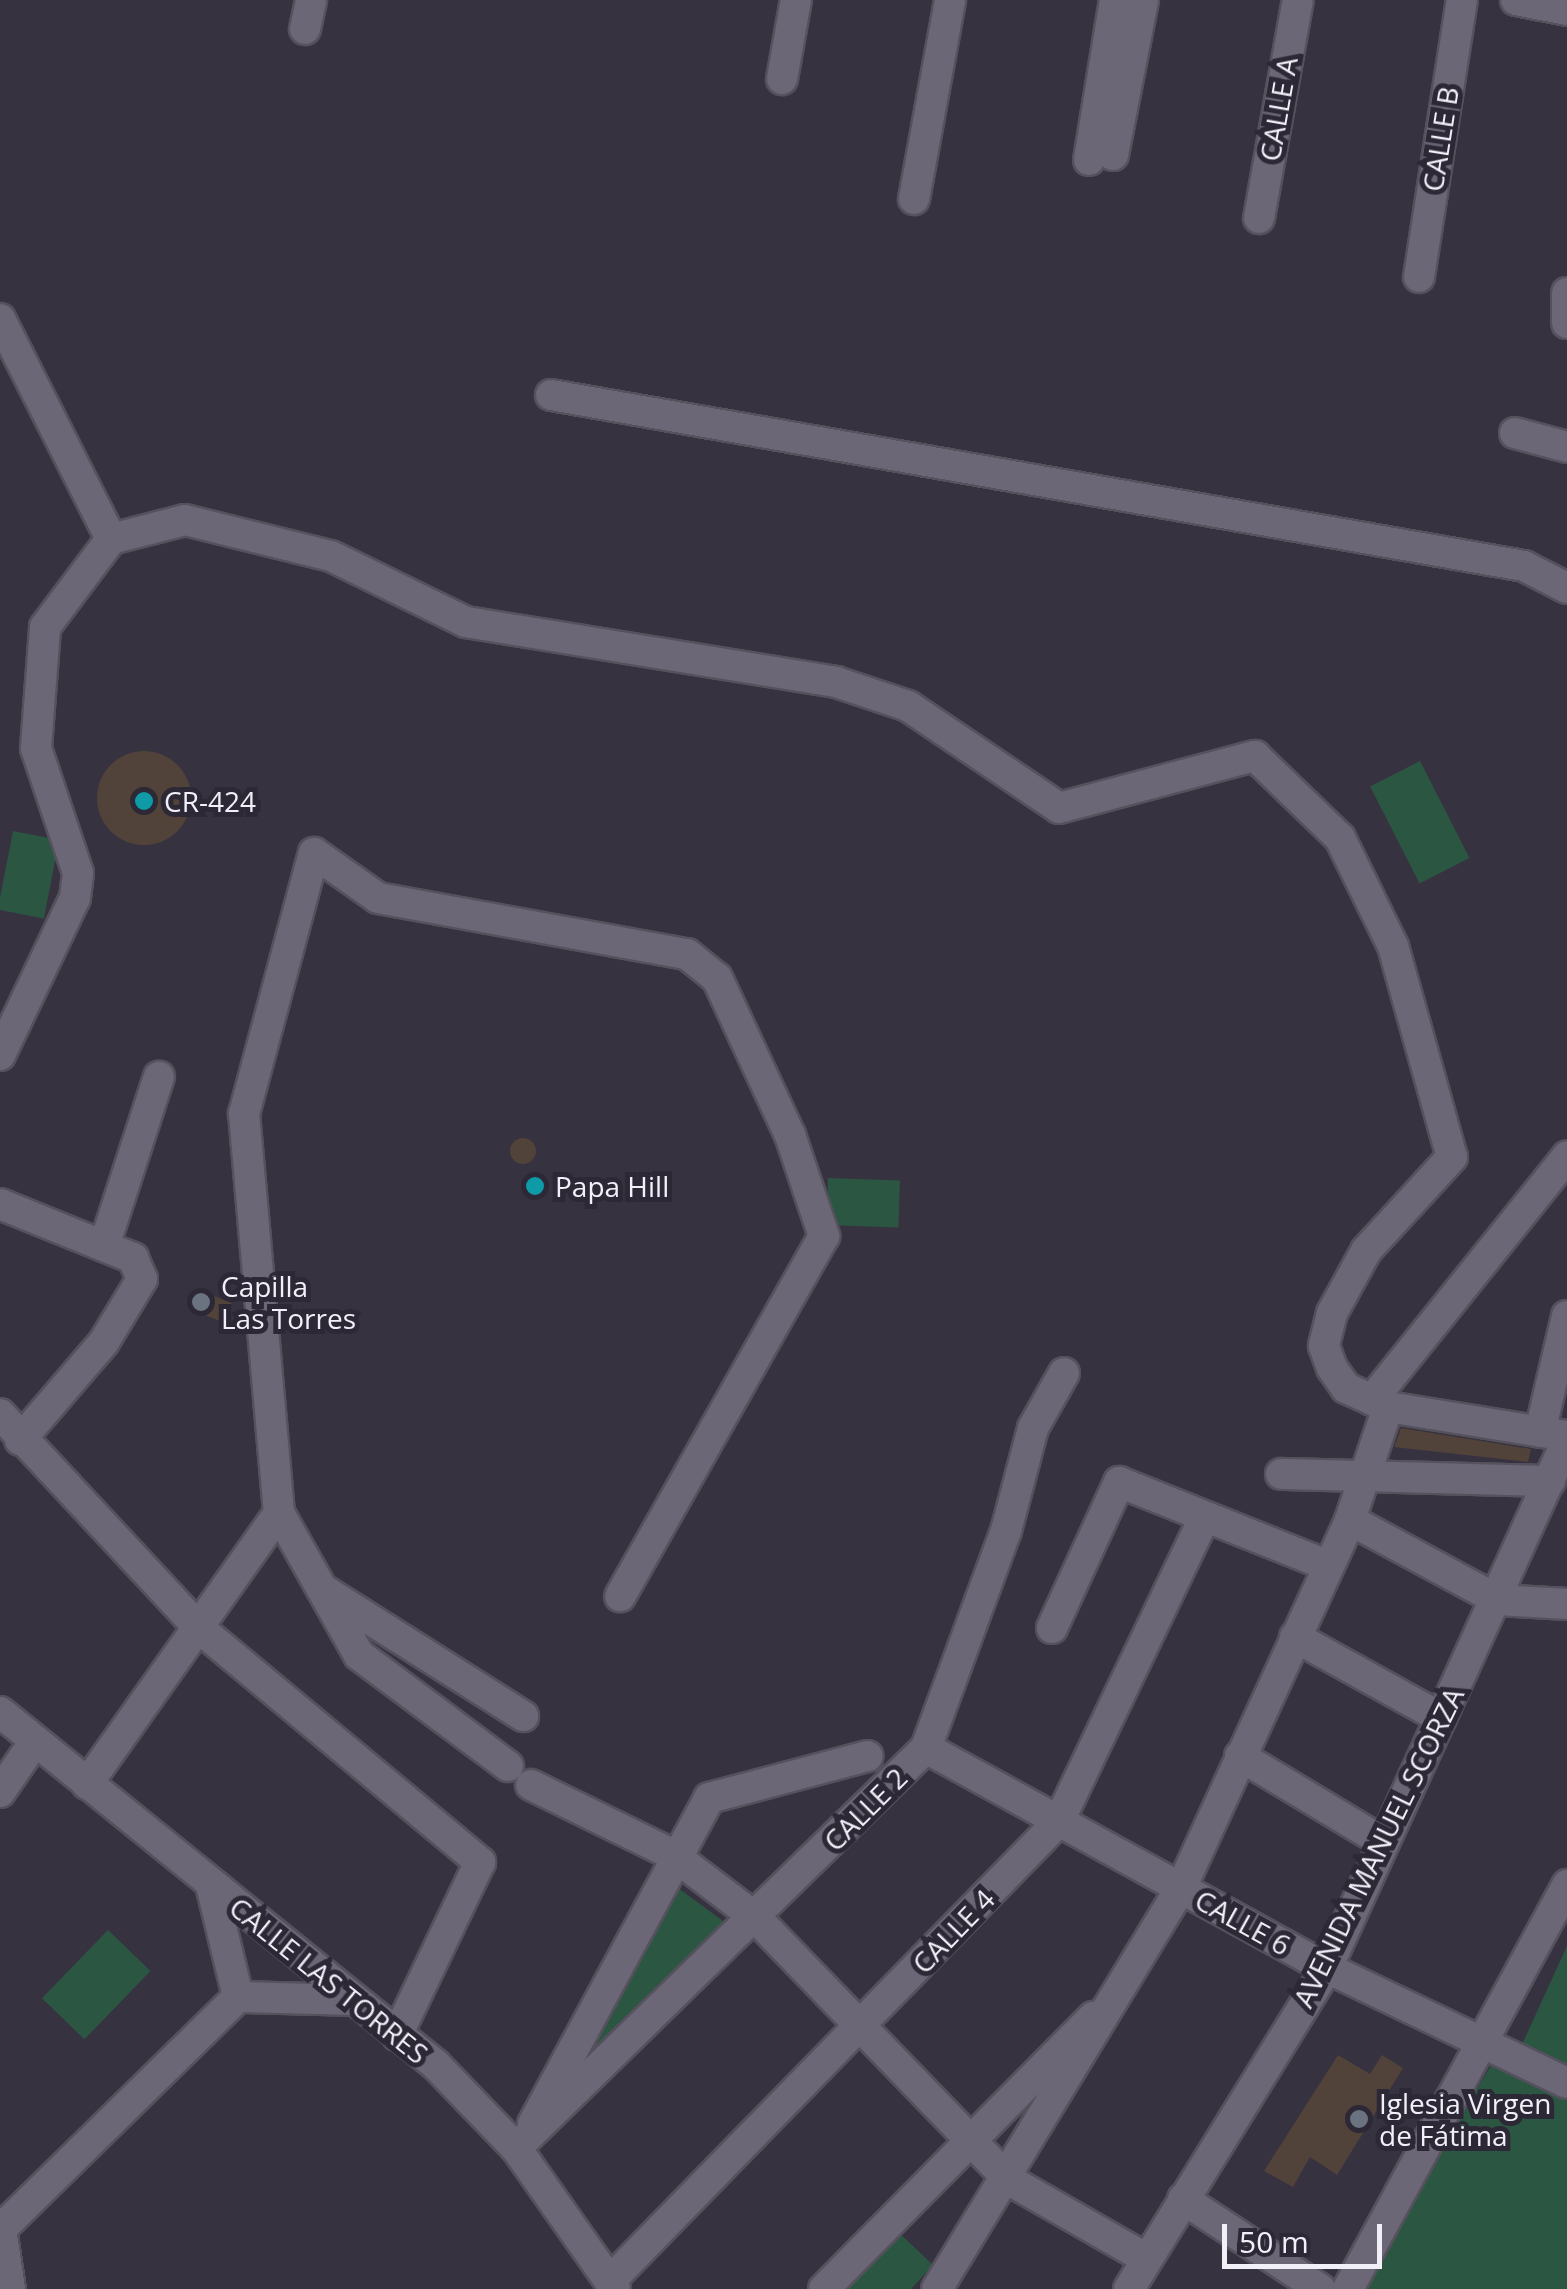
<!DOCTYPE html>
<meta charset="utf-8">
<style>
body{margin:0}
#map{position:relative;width:1567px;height:2289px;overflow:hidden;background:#373240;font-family:"Open Sans",sans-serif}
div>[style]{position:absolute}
.green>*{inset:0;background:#2b5642;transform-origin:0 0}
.building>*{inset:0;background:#51423a;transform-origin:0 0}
.round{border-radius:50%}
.roads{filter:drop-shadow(2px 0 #55515d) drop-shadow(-2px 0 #55515d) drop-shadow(0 2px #55515d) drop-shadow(0 -2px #55515d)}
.minor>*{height:30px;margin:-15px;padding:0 15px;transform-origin:15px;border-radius:15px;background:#6c6776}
.dots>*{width:28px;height:28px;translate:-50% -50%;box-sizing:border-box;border:5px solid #2d2836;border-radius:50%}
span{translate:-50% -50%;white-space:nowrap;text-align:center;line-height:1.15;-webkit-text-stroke:10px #2d2836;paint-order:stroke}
.street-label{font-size:28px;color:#f1eff7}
.poi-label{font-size:28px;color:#f1eff7}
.left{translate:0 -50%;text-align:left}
.scale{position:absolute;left:1222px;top:2224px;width:160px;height:45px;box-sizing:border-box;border:5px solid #f1eff7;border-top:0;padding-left:12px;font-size:30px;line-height:35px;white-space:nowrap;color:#f1eff7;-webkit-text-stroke:8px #2d2836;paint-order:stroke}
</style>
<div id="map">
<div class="green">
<div style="left:1420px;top:761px;width:109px;height:56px;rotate:63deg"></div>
<div style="left:13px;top:831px;width:47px;height:80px;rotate:11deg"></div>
<div style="left:828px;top:1178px;width:72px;height:47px;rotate:2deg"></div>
<div style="clip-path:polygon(670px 1882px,727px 1924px,550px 2103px)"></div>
<div style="left:108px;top:1930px;width:59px;height:95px;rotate:44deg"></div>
<div style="clip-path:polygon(1567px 1946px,1567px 2075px,1519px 2051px)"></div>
<div style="clip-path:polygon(1493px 2062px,1567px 2101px,1567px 2289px,1357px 2289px)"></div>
<div style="clip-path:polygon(895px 2229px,933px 2265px,911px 2289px,839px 2289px)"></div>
</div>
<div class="building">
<div class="round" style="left:97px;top:751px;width:94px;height:94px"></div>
<div class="round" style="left:510px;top:1138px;width:26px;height:26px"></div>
<div style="left:199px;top:1290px;width:35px;height:21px;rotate:22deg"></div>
<div style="clip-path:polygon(1401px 1428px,1531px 1449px,1528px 1462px,1394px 1447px)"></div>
<div style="clip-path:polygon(1338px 2055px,1370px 2074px,1382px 2055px,1403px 2068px,1337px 2175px,1310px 2157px,1293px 2187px,1264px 2171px)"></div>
</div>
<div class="roads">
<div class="minor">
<div style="left:1516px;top:0;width:52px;rotate:11.1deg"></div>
<div style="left:305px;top:29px;width:30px;rotate:-78deg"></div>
<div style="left:782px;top:79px;width:80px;rotate:-80deg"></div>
<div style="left:1113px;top:155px;width:158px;rotate:-79deg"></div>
<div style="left:1089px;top:160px;width:162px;rotate:-80.8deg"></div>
<div style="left:914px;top:199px;width:202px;rotate:-79.7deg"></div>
<div style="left:1259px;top:218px;width:221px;rotate:-79.9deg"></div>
<div style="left:1419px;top:277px;width:280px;rotate:-81.2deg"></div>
<div style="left:1567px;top:293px;width:30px;rotate:90deg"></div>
<div style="left:0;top:319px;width:246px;rotate:63.2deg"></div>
<div style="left:551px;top:395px;width:988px;rotate:9.97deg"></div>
<div style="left:1524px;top:566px;width:48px;rotate:27.1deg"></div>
<div style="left:1515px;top:433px;width:54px;rotate:15.1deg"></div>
<div style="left:0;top:1055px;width:174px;rotate:-64.5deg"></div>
<div style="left:75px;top:898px;width:25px;rotate:-83deg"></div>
<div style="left:78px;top:873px;width:132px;rotate:-108.6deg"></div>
<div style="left:36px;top:748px;width:121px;rotate:-85.7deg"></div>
<div style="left:45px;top:627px;width:110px;rotate:-53.1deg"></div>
<div style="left:111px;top:539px;width:76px;rotate:-14.4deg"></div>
<div style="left:185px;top:520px;width:150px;rotate:13.9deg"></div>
<div style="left:331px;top:556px;width:150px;rotate:26.1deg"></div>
<div style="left:466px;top:622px;width:375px;rotate:9.2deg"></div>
<div style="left:836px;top:682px;width:76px;rotate:18.4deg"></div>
<div style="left:908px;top:706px;width:182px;rotate:34deg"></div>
<div style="left:1059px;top:808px;width:203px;rotate:-14.9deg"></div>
<div style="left:1255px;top:756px;width:118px;rotate:44deg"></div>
<div style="left:1340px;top:838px;width:120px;rotate:63.9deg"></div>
<div style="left:1393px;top:946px;width:219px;rotate:74.4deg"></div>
<div style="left:1452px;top:1157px;width:127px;rotate:132.5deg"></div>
<div style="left:1366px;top:1251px;width:71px;rotate:118.7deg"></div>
<div style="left:1332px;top:1313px;width:34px;rotate:104deg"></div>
<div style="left:1324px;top:1346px;width:23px;rotate:70deg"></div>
<div style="left:1332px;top:1368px;width:24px;rotate:55deg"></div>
<div style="left:1346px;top:1388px;width:46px;rotate:24.3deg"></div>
<div style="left:1388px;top:1407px;width:181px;rotate:9.2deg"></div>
<div style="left:0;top:1204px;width:144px;rotate:22.1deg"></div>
<div style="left:133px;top:1258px;width:23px;rotate:67deg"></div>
<div style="left:142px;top:1279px;width:74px;rotate:121.1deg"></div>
<div style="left:104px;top:1342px;width:129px;rotate:130.6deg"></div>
<div style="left:104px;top:1246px;width:178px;rotate:-72deg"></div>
<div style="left:1372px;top:1400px;width:312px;rotate:-51.3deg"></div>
<div style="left:0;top:1414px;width:292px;rotate:47.1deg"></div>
<div style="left:199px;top:1628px;width:366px;rotate:39.8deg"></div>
<div style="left:480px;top:1862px;width:192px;rotate:115.6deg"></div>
<div style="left:1540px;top:1432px;width:119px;rotate:-76.9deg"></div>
<div style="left:1281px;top:1474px;width:269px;rotate:1.5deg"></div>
<div style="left:1350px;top:1520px;width:168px;rotate:28.4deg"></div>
<div style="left:1498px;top:1600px;width:69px;rotate:3.3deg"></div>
<div style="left:322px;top:1589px;width:238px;rotate:32.3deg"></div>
<div style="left:1052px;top:1628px;width:161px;rotate:-65.3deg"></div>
<div style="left:1119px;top:1482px;width:224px;rotate:21.8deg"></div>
<div style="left:1295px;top:1637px;width:167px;rotate:29deg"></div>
<div style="left:0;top:1712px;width:561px;rotate:38.99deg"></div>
<div style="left:436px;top:2065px;width:115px;rotate:46.1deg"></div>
<div style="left:516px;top:2148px;width:172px;rotate:54.9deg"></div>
<div style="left:926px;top:1748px;width:457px;rotate:28.8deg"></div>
<div style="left:1327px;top:1968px;width:266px;rotate:25.6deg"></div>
<div style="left:1240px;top:1756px;width:167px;rotate:31deg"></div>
<div style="left:508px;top:1766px;width:186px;rotate:-143.3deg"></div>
<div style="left:359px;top:1655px;width:163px;rotate:-119.4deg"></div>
<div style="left:279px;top:1513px;width:401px;rotate:-95deg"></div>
<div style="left:244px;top:1114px;width:270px;rotate:-75deg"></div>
<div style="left:314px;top:853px;width:78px;rotate:35.1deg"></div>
<div style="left:378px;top:898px;width:314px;rotate:10.3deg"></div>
<div style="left:687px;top:954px;width:38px;rotate:39deg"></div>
<div style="left:717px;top:978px;width:173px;rotate:65.1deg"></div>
<div style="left:790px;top:1135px;width:107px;rotate:71.4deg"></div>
<div style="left:824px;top:1236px;width:414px;rotate:119.5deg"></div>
<div style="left:87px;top:1784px;width:332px;rotate:-54.7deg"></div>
<div style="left:531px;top:1785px;width:157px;rotate:26.1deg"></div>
<div style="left:672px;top:1854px;width:106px;rotate:37.3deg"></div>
<div style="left:756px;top:1918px;width:364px;rotate:46deg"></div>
<div style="left:1009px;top:2180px;width:159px;rotate:29.8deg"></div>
<div style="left:0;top:1792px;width:62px;rotate:-55.5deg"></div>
<div style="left:211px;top:1885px;width:115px;rotate:76.4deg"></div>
<div style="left:533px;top:2124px;width:370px;rotate:-61.6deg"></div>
<div style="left:709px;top:1798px;width:164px;rotate:-14.8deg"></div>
<div style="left:516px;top:2148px;width:573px;rotate:-44.29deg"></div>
<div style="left:926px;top:1748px;width:231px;rotate:-69.8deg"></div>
<div style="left:1006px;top:1531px;width:106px;rotate:-75.3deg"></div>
<div style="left:1033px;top:1428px;width:63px;rotate:-60.6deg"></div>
<div style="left:1183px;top:2199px;width:164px;rotate:33.3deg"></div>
<div style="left:610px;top:2281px;width:643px;rotate:-45.69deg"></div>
<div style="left:1059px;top:1821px;width:336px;rotate:-64.4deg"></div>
<div style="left:10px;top:2289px;width:61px;rotate:-98.5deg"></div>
<div style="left:1px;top:2229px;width:332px;rotate:-44.4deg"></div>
<div style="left:238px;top:1997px;width:114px;rotate:1.5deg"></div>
<div style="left:824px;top:2289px;width:383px;rotate:-45.3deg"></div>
<div style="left:937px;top:2289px;width:469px;rotate:-58.7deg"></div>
<div style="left:1181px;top:1888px;width:405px;rotate:-65.3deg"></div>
<div style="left:1350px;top:1520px;width:119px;rotate:-71.4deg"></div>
<div style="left:1129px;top:2289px;width:377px;rotate:-58.3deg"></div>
<div style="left:1327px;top:1968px;width:579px;rotate:-65.52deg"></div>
<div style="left:1348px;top:2289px;width:460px;rotate:-61.5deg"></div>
</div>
</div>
<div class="dots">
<div style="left:144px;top:801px;background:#0f9aa8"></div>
<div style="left:535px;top:1186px;background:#0f9aa8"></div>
<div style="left:201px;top:1302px;background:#6b7280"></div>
<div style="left:1359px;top:2119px;background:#6b7280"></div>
</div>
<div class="street-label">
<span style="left:1278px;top:109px;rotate:-80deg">CALLE A</span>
<span style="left:1440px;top:139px;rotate:-81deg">CALLE B</span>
<span style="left:865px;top:1809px;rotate:-45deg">CALLE 2</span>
<span style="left:1378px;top:1847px;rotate:-64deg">AVENIDA MANUEL SCORZA</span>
<span style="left:1243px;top:1922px;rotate:29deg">CALLE 6</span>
<span style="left:953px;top:1931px;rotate:-46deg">CALLE 4</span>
<span style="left:329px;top:1980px;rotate:39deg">CALLE LAS TORRES</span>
</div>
<div class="poi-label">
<span class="left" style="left:164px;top:801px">CR-424</span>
<span class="left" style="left:555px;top:1186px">Papa Hill</span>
<span class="left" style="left:221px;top:1302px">Capilla<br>Las Torres</span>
<span class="left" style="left:1379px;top:2119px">Iglesia Virgen<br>de Fátima</span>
</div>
<div class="scale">50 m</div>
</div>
